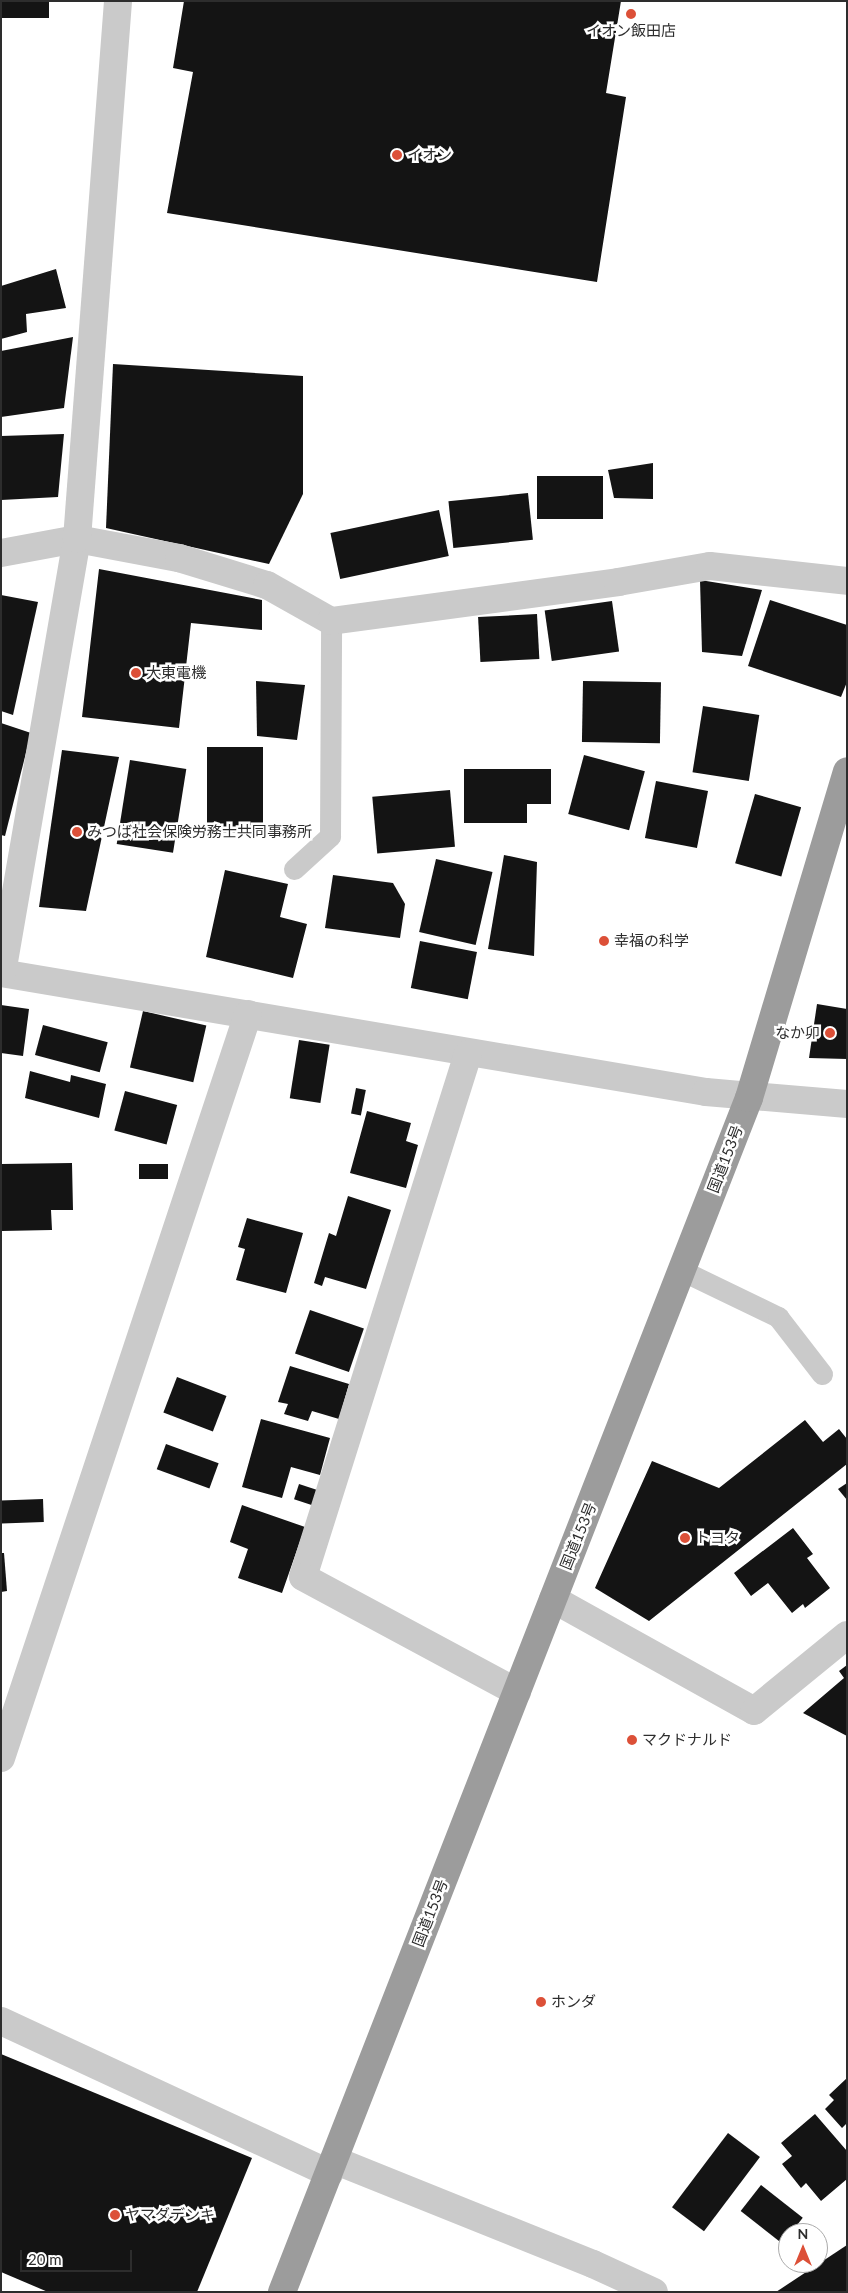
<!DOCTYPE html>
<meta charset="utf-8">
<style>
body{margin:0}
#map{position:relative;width:848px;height:2293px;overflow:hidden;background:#fff;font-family:Lato,"Noto Sans JP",sans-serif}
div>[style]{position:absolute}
.building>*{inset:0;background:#141414;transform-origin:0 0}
.service>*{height:21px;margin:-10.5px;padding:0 10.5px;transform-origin:10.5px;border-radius:10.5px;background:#cacaca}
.minor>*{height:28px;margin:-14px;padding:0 14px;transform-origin:14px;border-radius:14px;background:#cacaca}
.trunk>*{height:28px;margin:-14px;padding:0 14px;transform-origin:14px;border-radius:14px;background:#9c9c9c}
.dots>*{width:14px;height:14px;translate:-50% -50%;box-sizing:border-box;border:2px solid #fff;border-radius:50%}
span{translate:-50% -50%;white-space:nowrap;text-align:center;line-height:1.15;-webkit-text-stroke:5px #fff;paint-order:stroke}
.poi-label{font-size:15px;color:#2d2d2d}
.left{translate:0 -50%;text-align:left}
.right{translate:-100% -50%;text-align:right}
.street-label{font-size:15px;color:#2d2d2d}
.frame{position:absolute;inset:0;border:2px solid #2d2d2d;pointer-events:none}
.north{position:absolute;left:778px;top:2223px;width:50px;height:50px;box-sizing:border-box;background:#fff;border:1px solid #ababab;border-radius:50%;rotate:0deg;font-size:14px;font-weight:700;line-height:20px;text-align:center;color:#2d2d2d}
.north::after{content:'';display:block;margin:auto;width:18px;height:22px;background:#dc5038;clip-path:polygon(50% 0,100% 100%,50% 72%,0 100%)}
.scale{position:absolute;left:20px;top:2250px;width:112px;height:22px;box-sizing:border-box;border:2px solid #2d2d2d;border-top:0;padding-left:6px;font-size:15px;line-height:18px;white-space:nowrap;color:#2d2d2d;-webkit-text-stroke:4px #fff;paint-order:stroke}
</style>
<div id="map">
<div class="building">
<div style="left:1px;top:1px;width:48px;height:17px"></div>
<div style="clip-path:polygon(184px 1px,621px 1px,606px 93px,626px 97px,597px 282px,167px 213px,193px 72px,173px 68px)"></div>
<div style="clip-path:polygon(56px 269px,66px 308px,26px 314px,27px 332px,1px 339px,1px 286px)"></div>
<div style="clip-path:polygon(73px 337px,64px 408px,1px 417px,1px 351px)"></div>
<div style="clip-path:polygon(113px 364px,303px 376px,303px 494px,269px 564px,106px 528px)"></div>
<div style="clip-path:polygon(64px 434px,58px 497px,1px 500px,1px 436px)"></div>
<div style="clip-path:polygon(653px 463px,653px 499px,614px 498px,608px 470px)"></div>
<div style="left:603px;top:476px;width:43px;height:66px;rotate:90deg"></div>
<div style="left:528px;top:493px;width:47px;height:80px;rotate:84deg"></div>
<div style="left:439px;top:510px;width:47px;height:111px;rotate:78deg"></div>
<div style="clip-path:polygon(99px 569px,262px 600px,262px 630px,191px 623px,179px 728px,82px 717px)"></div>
<div style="clip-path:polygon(700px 580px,762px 590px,742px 656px,702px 652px)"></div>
<div style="clip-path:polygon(1px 595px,38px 602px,13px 715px,1px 711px)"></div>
<div style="clip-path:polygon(770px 600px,847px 625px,847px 682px,841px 697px,748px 666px)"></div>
<div style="left:612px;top:601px;width:51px;height:68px;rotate:82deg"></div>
<div style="left:537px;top:614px;width:45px;height:59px;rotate:87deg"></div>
<div style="clip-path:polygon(256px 681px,305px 685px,297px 740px,257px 736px)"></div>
<div style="left:583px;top:681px;width:78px;height:61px;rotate:1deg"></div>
<div style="left:703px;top:706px;width:57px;height:67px;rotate:9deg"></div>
<div style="clip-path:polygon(1px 723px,31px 733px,5px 836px,1px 835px)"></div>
<div style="left:207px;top:747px;width:56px;height:86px"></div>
<div style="clip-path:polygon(62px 750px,119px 757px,86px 911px,39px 907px)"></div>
<div style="left:584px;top:755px;width:63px;height:61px;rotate:15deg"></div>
<div style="left:130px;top:760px;width:57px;height:85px;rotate:9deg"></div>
<div style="clip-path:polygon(464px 769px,551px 769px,551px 804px,527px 804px,527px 823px,464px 823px)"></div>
<div style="left:656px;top:781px;width:53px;height:58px;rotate:11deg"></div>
<div style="left:450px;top:790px;width:57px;height:78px;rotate:85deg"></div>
<div style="left:755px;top:794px;width:48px;height:72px;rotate:16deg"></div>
<div style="clip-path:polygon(504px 855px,537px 862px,534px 956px,488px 949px)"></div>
<div style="left:436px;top:859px;width:58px;height:75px;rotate:13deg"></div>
<div style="clip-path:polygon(225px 870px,288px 884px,280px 917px,307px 924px,293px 978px,206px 957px)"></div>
<div style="clip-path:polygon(333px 875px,393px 883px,405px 904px,400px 938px,325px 928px)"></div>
<div style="left:420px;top:941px;width:58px;height:48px;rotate:11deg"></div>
<div style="clip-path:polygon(817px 1004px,847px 1009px,847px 1059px,809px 1058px)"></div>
<div style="clip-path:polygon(1px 1005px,29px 1009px,23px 1056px,1px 1053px)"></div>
<div style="left:143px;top:1011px;width:65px;height:58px;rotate:13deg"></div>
<div style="left:43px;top:1025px;width:67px;height:31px;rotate:15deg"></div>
<div style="left:299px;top:1040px;width:31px;height:59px;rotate:9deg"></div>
<div style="clip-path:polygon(30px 1071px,70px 1082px,71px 1075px,106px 1084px,99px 1118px,25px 1098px)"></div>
<div style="left:356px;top:1088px;width:10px;height:26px;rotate:11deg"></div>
<div style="left:125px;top:1091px;width:54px;height:41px;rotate:15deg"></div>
<div style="clip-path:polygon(367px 1111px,411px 1123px,406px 1141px,418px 1145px,406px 1188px,350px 1173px)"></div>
<div style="clip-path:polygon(72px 1163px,73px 1210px,51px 1210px,52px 1230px,2px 1231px,1px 1164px)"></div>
<div style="left:139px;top:1164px;width:29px;height:15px"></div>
<div style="clip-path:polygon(348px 1196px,391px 1210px,366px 1289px,325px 1277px,322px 1286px,314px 1283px,329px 1233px,336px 1236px)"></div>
<div style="clip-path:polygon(247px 1218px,303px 1233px,286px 1293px,236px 1280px,245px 1249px,238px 1247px)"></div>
<div style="left:310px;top:1310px;width:57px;height:46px;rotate:19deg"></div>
<div style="clip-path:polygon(290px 1366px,349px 1384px,339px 1419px,312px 1411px,308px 1421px,284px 1414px,288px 1404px,278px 1402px)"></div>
<div style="left:177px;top:1377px;width:53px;height:38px;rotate:21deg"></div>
<div style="clip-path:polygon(261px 1419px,330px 1438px,320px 1475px,291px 1467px,282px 1498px,242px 1487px)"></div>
<div style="clip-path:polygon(805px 1420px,823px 1442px,839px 1429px,847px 1439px,847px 1464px,649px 1621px,595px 1588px,652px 1461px,719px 1488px)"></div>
<div style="left:166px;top:1444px;width:56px;height:27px;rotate:20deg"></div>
<div style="clip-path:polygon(847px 1483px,847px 1500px,838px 1489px)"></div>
<div style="left:299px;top:1484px;width:20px;height:16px;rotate:18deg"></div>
<div style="left:43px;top:1499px;width:23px;height:42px;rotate:88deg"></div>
<div style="clip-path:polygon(242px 1505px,305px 1527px,282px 1593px,238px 1578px,248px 1549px,230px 1542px)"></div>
<div style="clip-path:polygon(793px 1528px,813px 1554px,807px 1558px,830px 1588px,805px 1608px,803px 1604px,792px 1613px,768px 1583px,751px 1596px,734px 1573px)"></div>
<div style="clip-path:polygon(1px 1553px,4px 1553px,7px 1591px,1px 1592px)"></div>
<div style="clip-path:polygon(847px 1665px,847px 1736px,803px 1713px,844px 1678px,839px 1671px)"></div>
<div style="clip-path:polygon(1px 2054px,252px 2158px,197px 2292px,48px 2292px,1px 2272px)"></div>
<div style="clip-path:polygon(847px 2078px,847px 2123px,842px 2128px,825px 2109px,834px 2100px,829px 2095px)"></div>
<div style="clip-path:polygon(815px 2114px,847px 2151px,847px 2179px,821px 2201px,806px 2183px,801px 2188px,782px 2164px,792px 2156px,781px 2143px)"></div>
<div style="left:728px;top:2133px;width:40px;height:93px;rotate:37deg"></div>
<div style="left:761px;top:2185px;width:53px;height:33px;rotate:38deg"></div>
<div style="clip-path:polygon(847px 2245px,847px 2292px,776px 2292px)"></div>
</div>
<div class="service">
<div style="left:294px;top:869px;width:49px;rotate:-42.5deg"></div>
<div style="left:330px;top:836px;width:215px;rotate:-89.7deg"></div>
<div style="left:683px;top:1271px;width:106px;rotate:25.8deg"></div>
<div style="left:778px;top:1317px;width:72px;rotate:52.3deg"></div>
</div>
<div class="minor">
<div style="left:1px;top:553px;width:77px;rotate:-10.4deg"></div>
<div style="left:77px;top:539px;width:104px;rotate:10.6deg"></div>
<div style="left:179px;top:558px;width:92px;rotate:17.1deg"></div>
<div style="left:267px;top:585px;width:73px;rotate:29.4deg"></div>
<div style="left:331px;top:621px;width:290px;rotate:-7.7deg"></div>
<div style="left:618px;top:582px;width:93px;rotate:-9.9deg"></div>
<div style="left:710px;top:566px;width:138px;rotate:6.2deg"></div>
<div style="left:1px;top:973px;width:715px;rotate:9.58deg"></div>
<div style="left:706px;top:1092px;width:142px;rotate:4.9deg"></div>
<div style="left:2px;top:973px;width:440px;rotate:-80.2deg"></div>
<div style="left:77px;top:539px;width:540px;rotate:-85.64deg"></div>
<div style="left:468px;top:1054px;width:548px;rotate:107.51deg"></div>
<div style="left:303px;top:1577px;width:243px;rotate:28.3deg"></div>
<div style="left:553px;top:1599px;width:230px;rotate:29.1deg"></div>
<div style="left:754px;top:1711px;width:120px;rotate:-39.3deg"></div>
<div style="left:1px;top:1758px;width:784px;rotate:-71.63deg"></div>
<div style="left:1px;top:2021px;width:362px;rotate:24.9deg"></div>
<div style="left:334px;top:2160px;width:279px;rotate:21.9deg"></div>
<div style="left:593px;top:2264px;width:67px;rotate:24.7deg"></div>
</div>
<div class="trunk">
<div style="left:282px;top:2292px;width:1282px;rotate:-68.64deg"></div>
<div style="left:749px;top:1098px;width:341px;rotate:-73.3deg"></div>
</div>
<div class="dots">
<div style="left:631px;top:14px;background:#dc5038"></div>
<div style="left:397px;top:155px;background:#dc5038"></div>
<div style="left:136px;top:673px;background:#dc5038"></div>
<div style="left:77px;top:832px;background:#dc5038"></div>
<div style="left:604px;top:941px;background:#dc5038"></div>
<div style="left:830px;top:1033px;background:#dc5038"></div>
<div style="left:685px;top:1538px;background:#dc5038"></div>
<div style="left:632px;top:1740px;background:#dc5038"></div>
<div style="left:541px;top:2002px;background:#dc5038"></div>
<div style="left:115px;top:2215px;background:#dc5038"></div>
</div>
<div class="poi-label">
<span style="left:631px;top:31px">イオン飯田店</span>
<span class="left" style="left:407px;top:155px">イオン</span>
<span class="left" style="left:146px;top:673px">大東電機</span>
<span class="left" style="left:87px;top:832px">みつば社会保険労務士共同事務所</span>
<span class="left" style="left:614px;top:941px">幸福の科学</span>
<span class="right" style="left:820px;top:1033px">なか卯</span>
<span class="left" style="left:695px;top:1538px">トヨタ</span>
<span class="left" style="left:642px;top:1740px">マクドナルド</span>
<span class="left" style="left:551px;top:2002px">ホンダ</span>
<span class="left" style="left:125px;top:2215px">ヤマダデンキ</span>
</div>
<div class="street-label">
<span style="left:725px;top:1159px;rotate:-69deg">国道153号</span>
<span style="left:578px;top:1536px;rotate:-68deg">国道153号</span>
<span style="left:430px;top:1913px;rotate:-69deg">国道153号</span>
</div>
<div class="frame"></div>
<div class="north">N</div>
<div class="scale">20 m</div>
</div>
